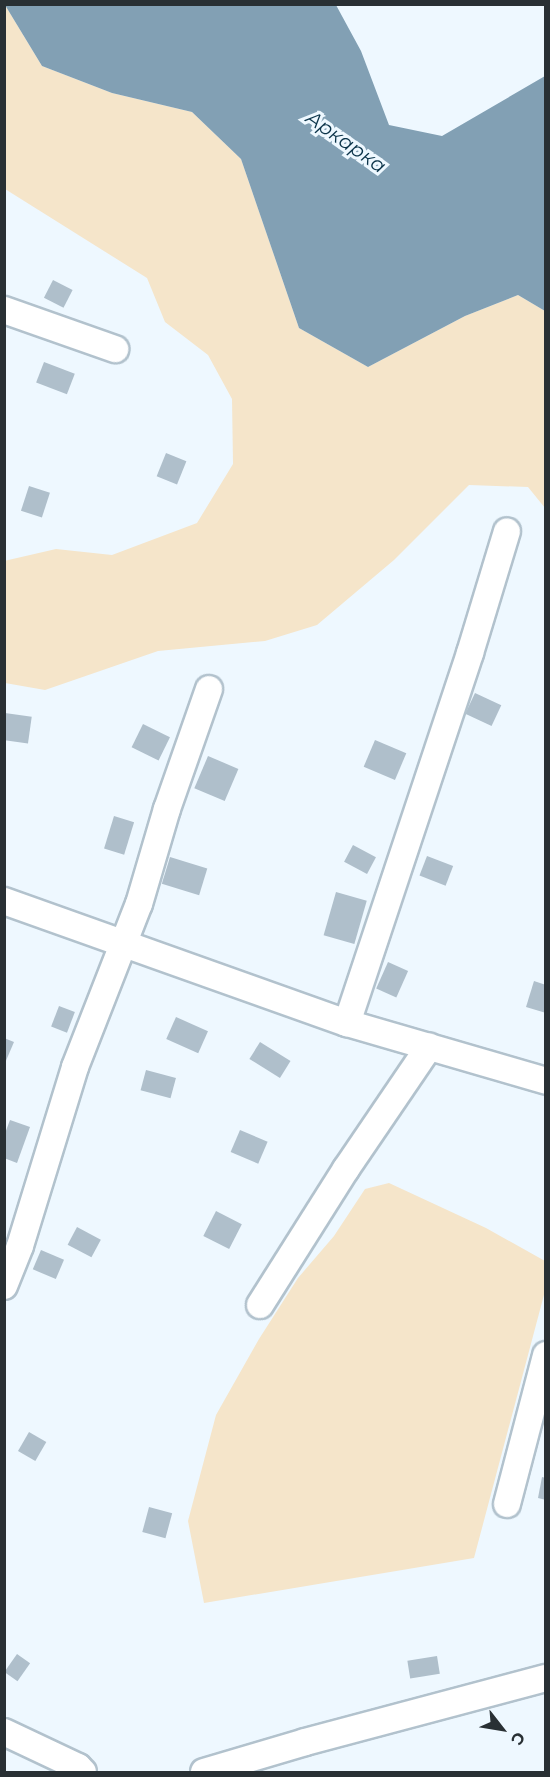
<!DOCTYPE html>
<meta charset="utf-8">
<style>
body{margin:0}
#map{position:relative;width:550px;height:1777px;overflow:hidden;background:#eef8ff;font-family:Montserrat,sans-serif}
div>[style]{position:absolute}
.green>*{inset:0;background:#f5e5ca}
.water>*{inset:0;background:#82a0b4}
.building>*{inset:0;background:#afbfcb;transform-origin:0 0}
.roads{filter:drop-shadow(2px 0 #b2c2cd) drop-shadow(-2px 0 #b2c2cd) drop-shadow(0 2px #b2c2cd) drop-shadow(0 -2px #b2c2cd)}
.minor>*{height:26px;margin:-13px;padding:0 13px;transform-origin:13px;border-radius:13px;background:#fff}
span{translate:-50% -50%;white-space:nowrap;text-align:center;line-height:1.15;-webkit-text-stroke:6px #eef8ff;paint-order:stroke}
.water-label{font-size:20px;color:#0a3349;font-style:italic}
.frame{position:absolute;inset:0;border:6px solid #293034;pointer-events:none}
.north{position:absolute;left:472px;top:1699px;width:60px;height:60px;-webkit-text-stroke:4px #eef8ff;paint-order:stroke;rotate:121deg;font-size:16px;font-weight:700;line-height:24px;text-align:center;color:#293034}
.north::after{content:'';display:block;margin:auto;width:21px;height:27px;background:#293034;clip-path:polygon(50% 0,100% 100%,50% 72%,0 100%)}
</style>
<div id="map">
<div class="green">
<div style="clip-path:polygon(5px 5px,42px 66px,112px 93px,192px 112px,241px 159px,299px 328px,368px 367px,465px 316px,518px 295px,545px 311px,545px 508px,528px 487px,469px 485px,394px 560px,317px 625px,265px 641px,158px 651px,45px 690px,5px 683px,4px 561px,56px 549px,112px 555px,197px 523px,233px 464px,232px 399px,208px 355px,165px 322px,147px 278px,5px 189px)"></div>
<div style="clip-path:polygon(389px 1183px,486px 1228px,545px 1261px,545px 1291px,474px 1558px,204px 1603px,188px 1521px,216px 1415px,259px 1339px,298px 1278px,334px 1236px,365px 1189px)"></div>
</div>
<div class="water">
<div style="clip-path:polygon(5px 5px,336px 5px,361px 51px,389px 125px,442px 136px,545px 76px,545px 311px,518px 295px,465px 316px,368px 367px,299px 328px,241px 159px,192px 112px,112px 93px,42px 66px)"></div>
</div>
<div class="building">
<div style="left:53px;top:280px;width:22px;height:20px;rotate:27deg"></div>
<div style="left:44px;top:362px;width:33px;height:22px;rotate:21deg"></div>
<div style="left:166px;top:453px;width:22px;height:25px;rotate:22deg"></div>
<div style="left:29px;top:486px;width:22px;height:26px;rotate:18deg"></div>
<div style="left:475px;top:693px;width:29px;height:23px;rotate:25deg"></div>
<div style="left:5px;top:713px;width:27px;height:27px;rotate:8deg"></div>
<div style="left:143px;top:724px;width:30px;height:26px;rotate:26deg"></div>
<div style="left:375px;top:740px;width:34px;height:29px;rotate:23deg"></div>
<div style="left:208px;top:756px;width:33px;height:35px;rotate:23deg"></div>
<div style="left:114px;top:816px;width:21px;height:34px;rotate:17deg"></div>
<div style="left:353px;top:845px;width:26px;height:19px;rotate:28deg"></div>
<div style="left:427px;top:856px;width:28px;height:21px;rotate:21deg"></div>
<div style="left:170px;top:857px;width:39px;height:28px;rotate:17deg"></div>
<div style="left:336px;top:892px;width:32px;height:45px;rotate:16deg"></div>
<div style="left:388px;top:962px;width:22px;height:29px;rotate:24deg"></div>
<div style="clip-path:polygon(534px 981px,546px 985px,546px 1013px,526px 1007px)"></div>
<div style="left:59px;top:1006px;width:17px;height:22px;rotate:21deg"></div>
<div style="left:176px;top:1017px;width:35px;height:24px;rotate:24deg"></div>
<div style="clip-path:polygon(4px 1038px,14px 1042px,5px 1063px,4px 1063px)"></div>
<div style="left:260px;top:1042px;width:36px;height:20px;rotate:32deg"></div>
<div style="left:146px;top:1070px;width:31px;height:21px;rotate:15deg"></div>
<div style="clip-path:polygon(10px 1120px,30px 1127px,17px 1163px,4px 1158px,4px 1136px)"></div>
<div style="left:240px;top:1130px;width:30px;height:24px;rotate:23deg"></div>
<div style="left:216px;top:1211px;width:29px;height:28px;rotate:27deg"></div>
<div style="left:77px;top:1227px;width:27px;height:20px;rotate:28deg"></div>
<div style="left:41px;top:1250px;width:25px;height:21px;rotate:23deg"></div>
<div style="left:29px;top:1432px;width:20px;height:22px;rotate:30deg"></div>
<div style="clip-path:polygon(542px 1477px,546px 1478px,546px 1500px,538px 1498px)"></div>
<div style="left:149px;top:1507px;width:24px;height:26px;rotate:15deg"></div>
<div style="left:17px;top:1654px;width:16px;height:22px;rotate:35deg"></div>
<div style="left:437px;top:1656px;width:18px;height:30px;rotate:81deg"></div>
</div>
<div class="roads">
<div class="minor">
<div style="left:4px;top:310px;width:118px;rotate:19.4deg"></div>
<div style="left:4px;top:901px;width:364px;rotate:19.6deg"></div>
<div style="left:347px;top:1023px;width:207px;rotate:16.2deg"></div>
<div style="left:347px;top:1023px;width:390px;rotate:-71.6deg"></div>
<div style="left:470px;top:653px;width:127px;rotate:-73.1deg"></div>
<div style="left:4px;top:1286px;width:43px;rotate:-68.2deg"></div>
<div style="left:20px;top:1246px;width:187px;rotate:-72.9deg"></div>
<div style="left:75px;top:1067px;width:175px;rotate:-68.6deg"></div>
<div style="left:139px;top:904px;width:99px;rotate:-73.6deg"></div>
<div style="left:167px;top:809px;width:127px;rotate:-70.7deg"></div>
<div style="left:260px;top:1305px;width:161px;rotate:-57.7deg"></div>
<div style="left:346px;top:1169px;width:148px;rotate:-55.8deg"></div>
<div style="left:507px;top:1504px;width:154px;rotate:-75.3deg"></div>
<div style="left:4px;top:1732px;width:82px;rotate:25.3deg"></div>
<div style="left:78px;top:1767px;width:7px;rotate:45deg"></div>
<div style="left:204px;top:1772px;width:105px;rotate:-16.5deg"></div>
<div style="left:305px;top:1742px;width:249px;rotate:-14.9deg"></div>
</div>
</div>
<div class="water-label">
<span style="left:346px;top:142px;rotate:35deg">Аркарка</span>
</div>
<div class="frame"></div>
<div class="north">С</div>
</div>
